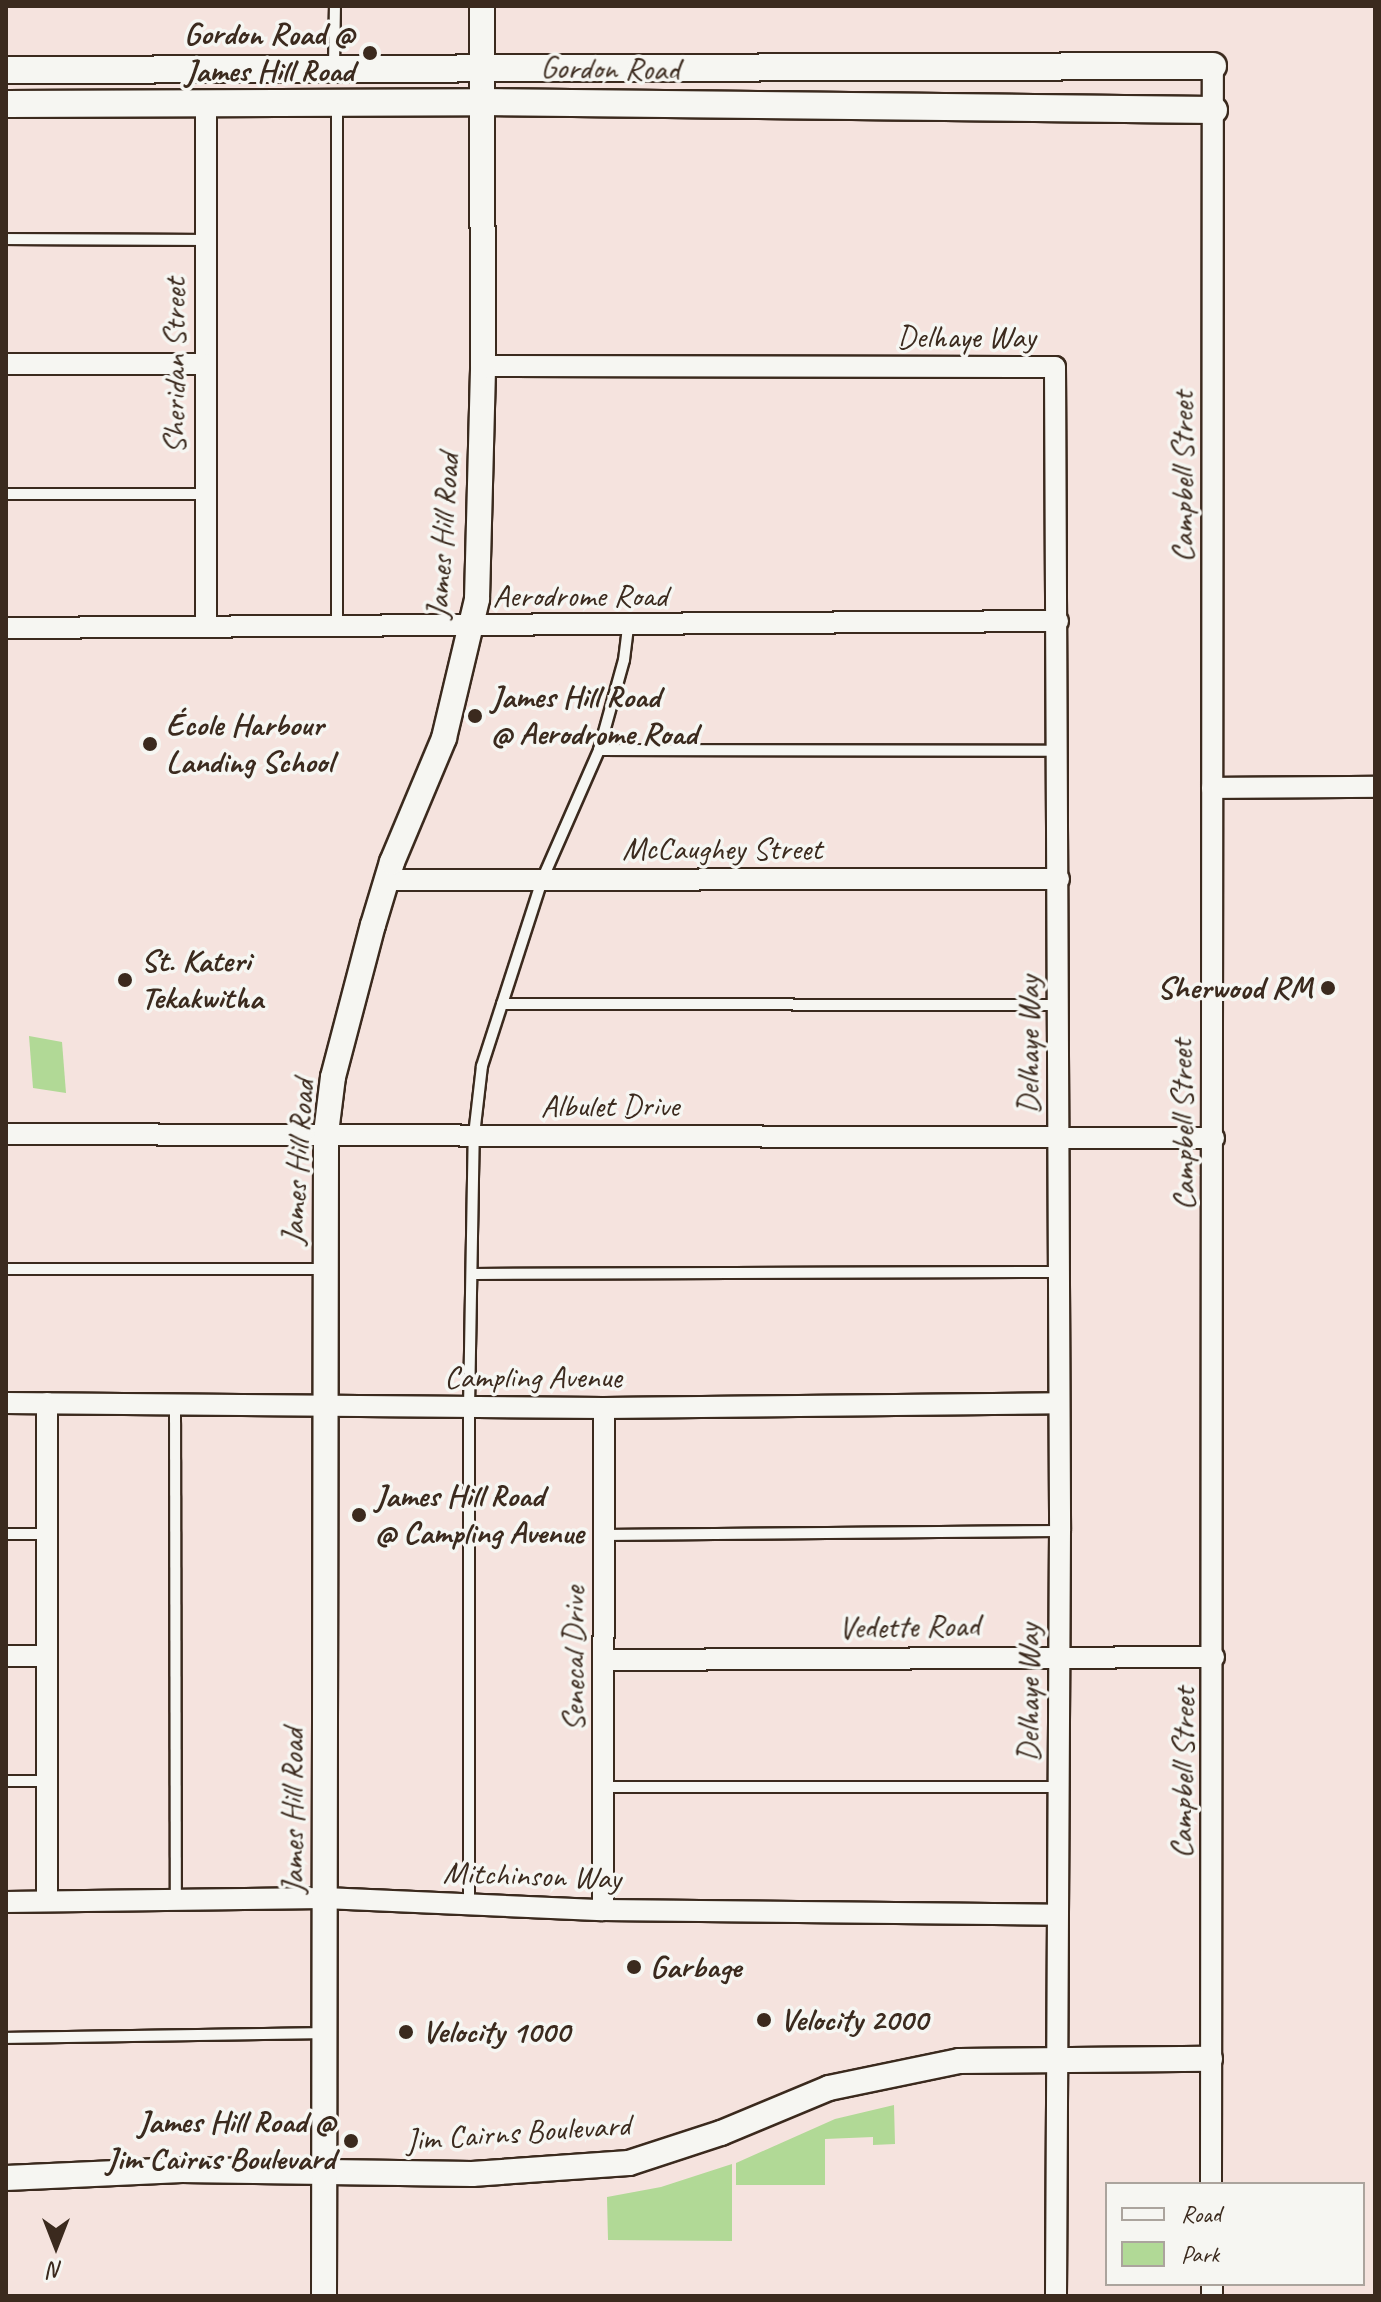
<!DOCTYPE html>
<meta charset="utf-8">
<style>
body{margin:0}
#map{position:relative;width:1381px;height:2302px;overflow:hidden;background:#f5e3de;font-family:Caveat,sans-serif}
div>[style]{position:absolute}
.green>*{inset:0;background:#b1d996}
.roads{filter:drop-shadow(2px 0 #3b2a1e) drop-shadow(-2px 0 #3b2a1e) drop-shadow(0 2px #3b2a1e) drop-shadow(0 -2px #3b2a1e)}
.service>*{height:10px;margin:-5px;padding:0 5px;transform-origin:5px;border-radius:5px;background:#f6f6f2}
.minor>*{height:20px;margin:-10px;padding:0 10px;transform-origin:10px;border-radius:10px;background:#f6f6f2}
.tertiary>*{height:24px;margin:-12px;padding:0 12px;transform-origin:12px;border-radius:12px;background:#f6f6f2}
.secondary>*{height:26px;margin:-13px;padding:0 13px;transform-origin:13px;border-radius:13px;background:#f6f6f2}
.dots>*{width:22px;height:22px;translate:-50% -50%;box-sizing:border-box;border:4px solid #f6f6f2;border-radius:50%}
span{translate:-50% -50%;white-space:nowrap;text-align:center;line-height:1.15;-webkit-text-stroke:7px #f6f6f2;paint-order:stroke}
.poi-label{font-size:32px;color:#3b2a1e;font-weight:700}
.right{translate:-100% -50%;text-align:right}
.left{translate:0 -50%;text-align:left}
.street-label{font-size:32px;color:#3b2a1e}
.frame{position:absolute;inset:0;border:8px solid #3b2a1e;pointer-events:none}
.legend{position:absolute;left:1105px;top:2182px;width:260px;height:104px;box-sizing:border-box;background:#f6f6f2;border:2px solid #aba49d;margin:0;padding:10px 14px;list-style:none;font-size:24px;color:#3b2a1e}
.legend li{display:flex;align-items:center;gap:16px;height:40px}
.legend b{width:40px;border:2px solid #aba49d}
.north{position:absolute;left:16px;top:2206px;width:80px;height:80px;-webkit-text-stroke:6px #f6f6f2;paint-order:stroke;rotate:180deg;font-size:22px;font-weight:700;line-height:32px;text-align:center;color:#3b2a1e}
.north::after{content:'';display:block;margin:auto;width:28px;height:36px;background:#3b2a1e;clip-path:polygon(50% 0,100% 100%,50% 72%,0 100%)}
</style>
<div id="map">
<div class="green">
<div style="clip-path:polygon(29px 1036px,62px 1042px,66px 1093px,33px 1088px)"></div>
<div style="clip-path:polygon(894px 2105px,895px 2144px,873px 2145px,873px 2137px,825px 2139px,825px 2185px,736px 2185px,736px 2163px,835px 2119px)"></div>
<div style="clip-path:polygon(732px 2164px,732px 2241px,608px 2240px,607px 2197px,661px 2187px)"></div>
</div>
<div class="roads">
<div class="service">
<div style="left:334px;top:67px;width:61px;rotate:-89.1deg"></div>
<div style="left:6px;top:239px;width:199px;rotate:0.3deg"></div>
<div style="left:6px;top:494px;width:199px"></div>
<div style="left:337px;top:627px;width:522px;rotate:-90deg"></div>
<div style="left:599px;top:750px;width:459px;rotate:0.1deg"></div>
<div style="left:502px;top:1004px;width:557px;rotate:0.1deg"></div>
<div style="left:6px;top:1269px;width:317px"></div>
<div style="left:473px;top:1274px;width:585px;rotate:-0.2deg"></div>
<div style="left:175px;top:1403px;width:496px;rotate:89.9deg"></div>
<div style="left:6px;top:1534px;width:42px"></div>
<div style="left:603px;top:1535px;width:457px;rotate:-0.5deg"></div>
<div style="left:6px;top:1781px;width:41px"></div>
<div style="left:604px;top:1787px;width:454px"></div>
<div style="left:469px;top:1904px;width:496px;rotate:-90deg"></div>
<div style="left:469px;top:1408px;width:273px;rotate:-89deg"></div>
<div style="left:474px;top:1135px;width:69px;rotate:-83.4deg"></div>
<div style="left:482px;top:1066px;width:195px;rotate:-72.1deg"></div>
<div style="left:542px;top:880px;width:142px;rotate:-66.3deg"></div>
<div style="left:599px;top:750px;width:93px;rotate:-74.5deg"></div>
<div style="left:624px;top:660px;width:34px;rotate:-83deg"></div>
<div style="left:6px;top:2038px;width:318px;rotate:-0.9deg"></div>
</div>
<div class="minor">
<div style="left:206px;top:105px;width:522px;rotate:90deg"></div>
<div style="left:6px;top:364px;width:199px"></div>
<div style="left:483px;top:366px;width:572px;rotate:0.1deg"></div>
<div style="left:1055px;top:367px;width:1164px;rotate:89.75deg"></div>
<div style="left:1060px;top:1531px;width:765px;rotate:90.3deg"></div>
<div style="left:6px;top:628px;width:1052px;rotate:-0.38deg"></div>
<div style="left:1212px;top:788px;width:163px;rotate:-0.4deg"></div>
<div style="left:385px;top:880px;width:674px;rotate:-0.09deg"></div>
<div style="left:6px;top:1134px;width:1208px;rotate:0.19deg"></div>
<div style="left:6px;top:1403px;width:598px;rotate:0.48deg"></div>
<div style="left:604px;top:1408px;width:455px;rotate:-0.6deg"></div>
<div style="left:6px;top:1656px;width:40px"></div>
<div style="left:604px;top:1660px;width:610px;rotate:-0.28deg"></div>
<div style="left:47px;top:1901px;width:498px;rotate:-90deg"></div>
<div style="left:6px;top:1902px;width:318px;rotate:-0.7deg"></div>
<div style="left:324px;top:1898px;width:279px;rotate:2.5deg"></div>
<div style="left:603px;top:1910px;width:453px;rotate:0.6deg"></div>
<div style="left:603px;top:1910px;width:502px;rotate:-89.89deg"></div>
<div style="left:1211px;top:2184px;width:2118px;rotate:-89.95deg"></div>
<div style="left:1212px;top:2284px;width:12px;rotate:90deg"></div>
</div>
<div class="tertiary">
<div style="left:6px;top:2178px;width:176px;rotate:-2.6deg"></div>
<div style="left:182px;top:2170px;width:290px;rotate:0.8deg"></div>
<div style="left:472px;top:2174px;width:157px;rotate:-4deg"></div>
<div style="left:629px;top:2163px;width:97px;rotate:-18.1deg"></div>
<div style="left:721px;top:2133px;width:117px;rotate:-22.6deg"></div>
<div style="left:829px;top:2088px;width:133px;rotate:-11.7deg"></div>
<div style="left:959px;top:2061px;width:251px;rotate:-0.5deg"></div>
<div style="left:324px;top:2296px;width:1163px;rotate:-89.9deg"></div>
<div style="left:326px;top:1133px;width:56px;rotate:-82.9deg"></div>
<div style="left:333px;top:1077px;width:157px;rotate:-75.3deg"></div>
<div style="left:373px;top:925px;width:66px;rotate:-73.2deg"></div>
<div style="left:392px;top:862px;width:134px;rotate:-67.2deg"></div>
<div style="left:444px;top:738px;width:143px;rotate:-76.6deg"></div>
<div style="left:477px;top:599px;width:233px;rotate:-88.5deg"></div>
<div style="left:483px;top:366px;width:360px;rotate:-90.2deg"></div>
</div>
<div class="secondary">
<div style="left:6px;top:70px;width:1207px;rotate:-0.19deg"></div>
<div style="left:6px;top:104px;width:476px;rotate:-0.2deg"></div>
<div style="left:482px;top:102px;width:732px;rotate:0.63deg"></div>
</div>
</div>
<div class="dots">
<div style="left:370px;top:53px;background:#3b2a1e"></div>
<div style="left:475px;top:716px;background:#3b2a1e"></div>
<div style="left:150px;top:744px;background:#3b2a1e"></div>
<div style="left:125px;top:980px;background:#3b2a1e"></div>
<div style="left:1328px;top:988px;background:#3b2a1e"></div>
<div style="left:359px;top:1515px;background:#3b2a1e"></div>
<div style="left:634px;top:1967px;background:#3b2a1e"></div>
<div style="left:764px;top:2020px;background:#3b2a1e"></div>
<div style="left:406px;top:2032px;background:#3b2a1e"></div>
<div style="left:351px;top:2141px;background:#3b2a1e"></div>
</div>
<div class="poi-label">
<span class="right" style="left:354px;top:53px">Gordon Road @<br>James Hill Road</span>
<span class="left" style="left:491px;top:716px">James Hill Road<br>@ Aerodrome Road</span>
<span class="left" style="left:166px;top:744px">École Harbour<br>Landing School</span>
<span class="left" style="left:141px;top:980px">St. Kateri<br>Tekakwitha</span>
<span class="right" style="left:1312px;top:988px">Sherwood RM</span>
<span class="left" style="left:375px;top:1515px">James Hill Road<br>@ Campling Avenue</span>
<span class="left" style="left:650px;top:1967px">Garbage</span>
<span class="left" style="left:780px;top:2020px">Velocity 2000</span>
<span class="left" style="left:422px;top:2032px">Velocity 1000</span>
<span class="right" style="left:335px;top:2141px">James Hill Road @<br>Jim Cairns Boulevard</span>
</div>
<div class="street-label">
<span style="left:610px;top:69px;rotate:1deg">Gordon Road</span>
<span style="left:966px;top:337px">Delhaye Way</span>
<span style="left:175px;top:366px;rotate:-90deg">Sheridan Street</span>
<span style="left:1183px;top:477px;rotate:-90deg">Campbell Street</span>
<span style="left:443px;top:536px;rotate:-86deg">James Hill Road</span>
<span style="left:580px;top:596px">Aerodrome Road</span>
<span style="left:722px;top:849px">McCaughey Street</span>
<span style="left:1029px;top:1045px;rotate:-90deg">Delhaye Way</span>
<span style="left:610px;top:1106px">Albulet Drive</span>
<span style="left:1183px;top:1125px;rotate:-91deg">Campbell Street</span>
<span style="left:298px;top:1162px;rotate:-86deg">James Hill Road</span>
<span style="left:533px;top:1377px">Campling Avenue</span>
<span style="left:909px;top:1627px;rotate:-1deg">Vedette Road</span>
<span style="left:574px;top:1659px;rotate:-90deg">Senecal Drive</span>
<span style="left:1029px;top:1693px;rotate:-90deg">Delhaye Way</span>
<span style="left:1183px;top:1773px;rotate:-89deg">Campbell Street</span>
<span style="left:293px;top:1811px;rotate:-90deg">James Hill Road</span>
<span style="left:532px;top:1876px;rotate:2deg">Mitchinson Way</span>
<span style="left:518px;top:2133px;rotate:-4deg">Jim Cairns Boulevard</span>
</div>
<div class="frame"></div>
<ul class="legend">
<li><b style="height:10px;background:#f6f6f2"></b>Road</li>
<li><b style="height:22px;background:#b1d996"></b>Park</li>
</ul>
<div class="north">N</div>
</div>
